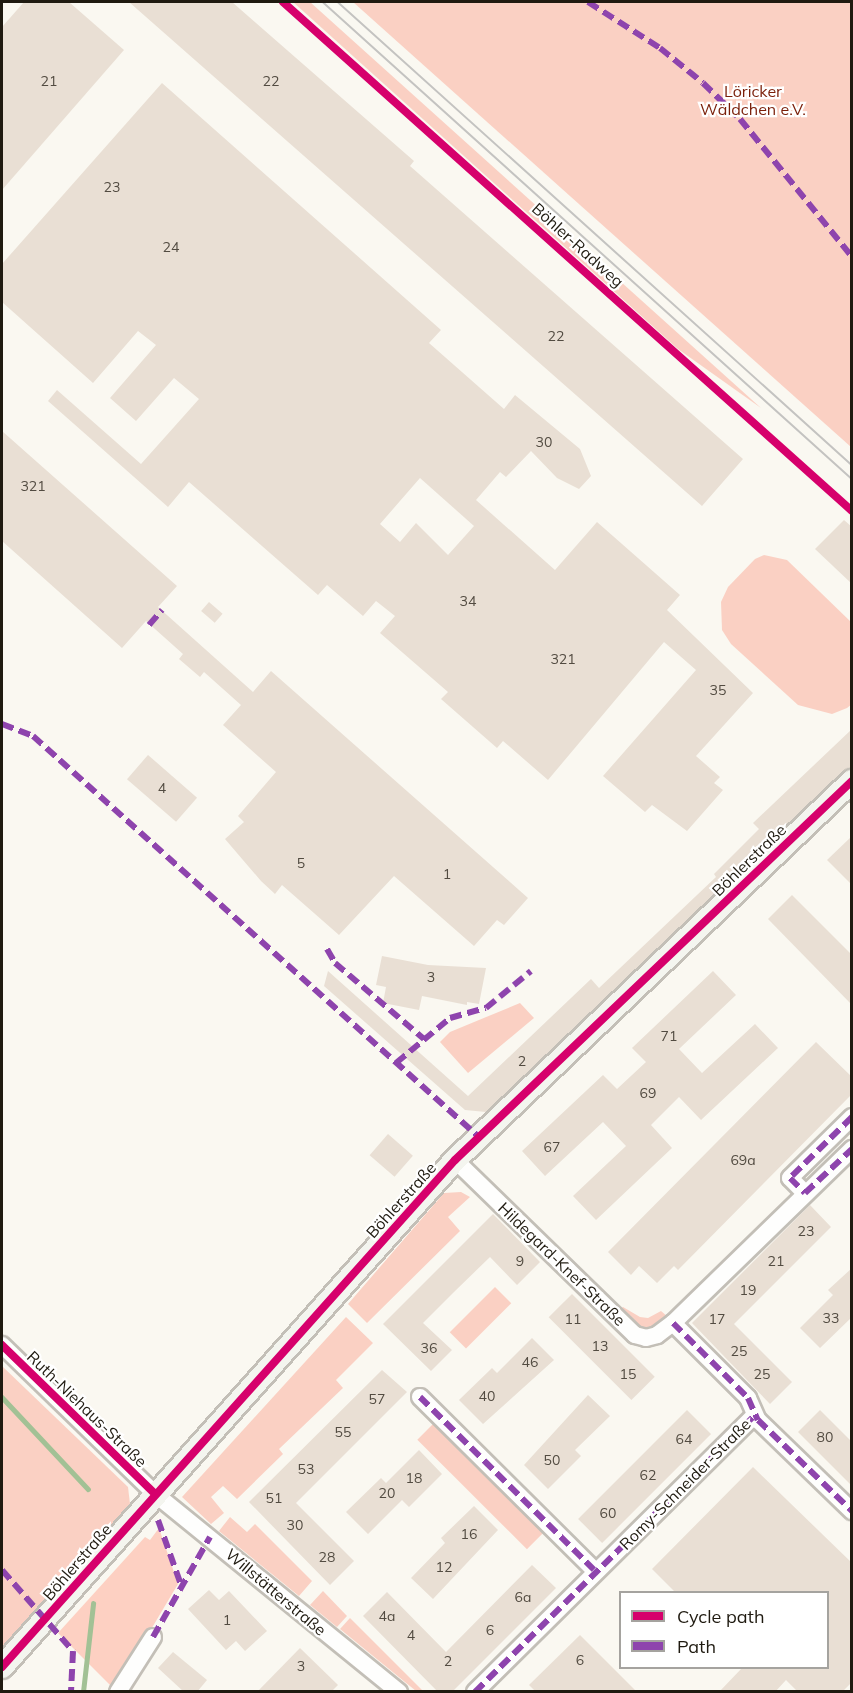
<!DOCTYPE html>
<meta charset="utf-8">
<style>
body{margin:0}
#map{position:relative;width:853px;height:1693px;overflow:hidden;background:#faf8f1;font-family:Mulish,sans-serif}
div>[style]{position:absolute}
.green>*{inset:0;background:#fad0c3;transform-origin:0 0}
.forest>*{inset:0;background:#fdd0c2}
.stream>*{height:4.5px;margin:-2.25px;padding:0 2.25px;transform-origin:2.25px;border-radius:2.25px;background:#a2c195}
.building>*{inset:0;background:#e9dfd4;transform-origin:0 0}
.roads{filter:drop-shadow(2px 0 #c3bfb7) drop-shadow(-2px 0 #c3bfb7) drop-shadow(0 2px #c3bfb7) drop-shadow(0 -2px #c3bfb7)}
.street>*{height:16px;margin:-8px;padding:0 8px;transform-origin:8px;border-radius:8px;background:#fefefd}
.secondary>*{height:22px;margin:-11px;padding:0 11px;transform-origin:11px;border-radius:11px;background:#f4f5ef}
.tram>*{height:1.5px;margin:-0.75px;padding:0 0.75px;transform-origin:0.75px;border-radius:0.75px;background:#c4c3c1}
.quiet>*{height:6px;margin-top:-3px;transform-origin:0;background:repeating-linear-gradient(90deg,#8e44ad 0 12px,transparent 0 18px)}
.cycleway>*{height:8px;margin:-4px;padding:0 4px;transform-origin:4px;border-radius:4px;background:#d6006c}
span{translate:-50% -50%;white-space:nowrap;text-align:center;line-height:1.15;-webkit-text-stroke:4.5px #fff;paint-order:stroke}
.number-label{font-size:14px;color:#524b41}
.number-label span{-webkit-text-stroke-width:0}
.park-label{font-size:16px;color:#7a1f09}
.street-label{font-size:16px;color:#1f1a10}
.frame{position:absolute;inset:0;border:3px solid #1f1a10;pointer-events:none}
.legend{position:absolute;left:619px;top:1591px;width:210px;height:78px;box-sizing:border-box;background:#fff;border:2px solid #a5a39f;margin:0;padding:8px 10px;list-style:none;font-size:18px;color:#1f1a10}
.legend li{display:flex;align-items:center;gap:12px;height:30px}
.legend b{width:30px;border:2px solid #a5a39f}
</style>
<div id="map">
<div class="green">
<div style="clip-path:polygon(293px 2px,310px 2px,761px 408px,678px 349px)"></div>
<div style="clip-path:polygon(353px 2px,851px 2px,851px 447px,561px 188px)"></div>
<div style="clip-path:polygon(764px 555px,787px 560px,851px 622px,852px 704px,847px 708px,832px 714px,798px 705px,731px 644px,722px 630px,721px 602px,728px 587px,755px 559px)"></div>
<div style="clip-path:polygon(520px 1003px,534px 1018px,468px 1073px,440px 1042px,450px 1032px)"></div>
<div style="clip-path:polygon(461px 1192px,470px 1197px,448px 1217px,460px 1231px,367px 1323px,348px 1304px,444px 1193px)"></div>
<div style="left:495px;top:1287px;width:23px;height:64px;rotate:45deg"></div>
<div style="clip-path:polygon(623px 1307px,640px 1317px,648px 1318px,661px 1311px,668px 1317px,654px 1327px,638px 1327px,617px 1312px)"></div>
<div style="clip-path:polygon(346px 1317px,373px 1343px,336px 1380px,343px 1388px,279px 1449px,283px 1454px,237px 1499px,223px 1486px,211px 1497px,224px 1513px,211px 1524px,182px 1497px)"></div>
<div style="clip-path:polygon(2px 1366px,128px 1487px,130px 1504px,2px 1653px)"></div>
<div style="left:435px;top:1422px;width:155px;height:25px;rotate:45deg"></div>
<div style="clip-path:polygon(230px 1517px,247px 1532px,255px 1524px,312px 1581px,299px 1596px,219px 1531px)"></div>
<div style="clip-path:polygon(323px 1591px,347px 1616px,337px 1627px,310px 1605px)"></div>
<div style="clip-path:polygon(350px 1618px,423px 1691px,416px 1691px,340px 1629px)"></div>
</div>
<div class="forest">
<div style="clip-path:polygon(159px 1528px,178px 1584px,115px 1690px,58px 1633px,145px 1537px,150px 1540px)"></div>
</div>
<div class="stream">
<div style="left:2px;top:1397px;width:126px;rotate:46.9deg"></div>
<div style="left:83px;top:1692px;width:89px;rotate:-83.5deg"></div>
</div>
<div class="building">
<div style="clip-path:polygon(24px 2px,69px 2px,124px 50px,2px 190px,2px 27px)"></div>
<div style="clip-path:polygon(129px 2px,232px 2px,414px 161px,410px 166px,743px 459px,702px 506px)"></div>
<div style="clip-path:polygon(evenodd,162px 83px,441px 330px,429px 343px,504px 409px,515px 395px,580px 449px,591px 476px,579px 489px,557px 478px,531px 451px,506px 477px,500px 472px,476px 500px,555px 570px,597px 522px,680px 595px,667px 610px,753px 693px,696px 756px,720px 777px,714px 783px,723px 790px,687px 831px,652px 805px,645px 812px,603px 776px,696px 670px,664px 642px,548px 780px,503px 741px,497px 748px,441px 699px,448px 692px,380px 633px,395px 616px,376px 601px,363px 616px,327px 585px,318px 595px,189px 482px,168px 507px,48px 401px,57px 390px,141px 464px,199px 399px,174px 378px,136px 421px,110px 398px,156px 345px,138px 331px,93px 383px,2px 302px,2px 264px,162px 83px,420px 478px,474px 526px,448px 555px,416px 523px,400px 542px,380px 524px,420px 478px)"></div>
<div style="clip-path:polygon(2px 431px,177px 586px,158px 607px,253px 692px,271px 671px,528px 898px,504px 925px,497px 920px,474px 946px,394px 876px,339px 935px,282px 885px,275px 894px,261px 881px,225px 839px,244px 822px,238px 816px,276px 772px,223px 725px,241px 705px,204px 672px,200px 677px,179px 659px,183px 654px,146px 621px,122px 648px,2px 541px)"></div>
<div style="clip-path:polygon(844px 520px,852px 527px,852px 584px,815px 549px)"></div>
<div style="left:209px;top:602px;width:18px;height:12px;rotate:41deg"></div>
<div style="clip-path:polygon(852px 729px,852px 766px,486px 1112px,465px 1110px,324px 986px,328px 971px,468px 1096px,591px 979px,599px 988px,716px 877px,714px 874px,759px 829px,753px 823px)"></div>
<div style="left:148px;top:755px;width:65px;height:32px;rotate:41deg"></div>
<div style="clip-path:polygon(852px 836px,852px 885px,827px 860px)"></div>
<div style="clip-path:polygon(792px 895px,852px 955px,852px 1005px,768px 919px)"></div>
<div style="clip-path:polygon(382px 956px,428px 965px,486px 968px,479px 1004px,467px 1002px,467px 1005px,422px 996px,419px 1010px,383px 1003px,386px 987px,376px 985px)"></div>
<div style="clip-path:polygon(713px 971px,736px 995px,679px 1049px,702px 1073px,755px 1024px,778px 1048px,701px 1120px,679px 1097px,651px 1125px,672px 1148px,596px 1220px,573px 1196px,626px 1146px,603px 1122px,545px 1176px,522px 1151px,603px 1075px,617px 1089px,646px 1062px,632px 1048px)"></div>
<div style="clip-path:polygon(816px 1042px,852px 1077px,852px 1094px,678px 1270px,674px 1266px,657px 1283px,639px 1266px,631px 1275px,608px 1252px)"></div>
<div style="left:388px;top:1134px;width:33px;height:28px;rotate:41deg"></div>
<div style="clip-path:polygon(810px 1205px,831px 1227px,734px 1324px,792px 1382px,770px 1404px,692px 1323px)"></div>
<div style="clip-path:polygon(493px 1214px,540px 1262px,517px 1285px,490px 1257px,454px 1292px,423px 1323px,452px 1350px,431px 1371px,383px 1324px)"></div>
<div style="clip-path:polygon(852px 1268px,852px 1317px,820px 1348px,800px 1328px,833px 1295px,828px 1290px)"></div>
<div style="left:572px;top:1294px;width:117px;height:33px;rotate:45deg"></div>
<div style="clip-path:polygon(532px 1338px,554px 1360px,483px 1424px,459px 1400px,492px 1368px,497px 1373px)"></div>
<div style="clip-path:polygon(382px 1370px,407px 1392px,296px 1503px,354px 1561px,330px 1585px,249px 1502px)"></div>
<div style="clip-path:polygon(588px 1395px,610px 1416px,575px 1450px,581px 1456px,548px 1489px,524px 1465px)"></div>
<div style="left:687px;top:1410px;width:34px;height:154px;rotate:45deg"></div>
<div style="clip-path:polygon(820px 1410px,852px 1442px,852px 1486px,798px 1432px)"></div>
<div style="clip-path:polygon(419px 1450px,442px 1474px,409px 1507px,402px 1500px,368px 1534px,346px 1512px,381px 1478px,386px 1483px)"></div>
<div style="clip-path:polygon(753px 1467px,852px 1563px,852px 1682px,842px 1692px,798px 1692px,786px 1680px,775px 1692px,719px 1692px,742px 1668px,828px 1668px,828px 1593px,676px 1593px,652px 1569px)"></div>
<div style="clip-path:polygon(474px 1506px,498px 1530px,433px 1599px,411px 1578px,445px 1543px,441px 1538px)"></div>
<div style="clip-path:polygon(532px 1565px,556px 1588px,452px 1692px,438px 1692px,363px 1616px,387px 1592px,446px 1652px)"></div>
<div style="clip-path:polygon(209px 1590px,219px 1600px,229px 1591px,267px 1631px,245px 1651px,236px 1641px,226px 1650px,188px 1609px)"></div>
<div style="clip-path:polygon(580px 1635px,637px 1692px,536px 1692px,529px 1685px)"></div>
<div style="clip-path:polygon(300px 1648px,338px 1685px,331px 1692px,257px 1692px)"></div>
<div style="clip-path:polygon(173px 1652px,207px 1680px,197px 1692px,184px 1692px,158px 1668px)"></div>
</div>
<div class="roads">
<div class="street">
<div style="left:455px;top:1160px;width:251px;rotate:44.2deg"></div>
<div style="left:635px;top:1335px;width:11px;rotate:15deg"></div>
<div style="left:646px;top:1338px;width:11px;rotate:-15deg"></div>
<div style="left:657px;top:1335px;width:20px;rotate:-37deg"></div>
<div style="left:673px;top:1323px;width:250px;rotate:-44.2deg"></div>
<div style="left:805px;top:1193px;width:21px;rotate:-135deg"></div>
<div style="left:790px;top:1178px;width:87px;rotate:-44.5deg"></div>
<div style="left:673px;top:1323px;width:106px;rotate:45deg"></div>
<div style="left:748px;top:1398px;width:24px;rotate:66deg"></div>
<div style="left:758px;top:1420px;width:131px;rotate:44.1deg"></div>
<div style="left:2px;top:1345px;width:212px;rotate:44.2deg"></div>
<div style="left:154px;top:1493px;width:316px;rotate:39.1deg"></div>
<div style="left:420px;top:1397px;width:245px;rotate:44.8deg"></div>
<div style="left:118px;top:1692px;width:65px;rotate:-57.5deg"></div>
<div style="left:475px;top:1692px;width:392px;rotate:-44.7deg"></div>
</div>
<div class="secondary">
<div style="left:2px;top:1667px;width:680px;rotate:-48.22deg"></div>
<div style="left:455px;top:1160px;width:549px;rotate:-43.67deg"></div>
</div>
</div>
<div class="tram">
<div style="left:323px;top:2px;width:712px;rotate:42.04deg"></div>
<div style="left:338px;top:2px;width:692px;rotate:42.01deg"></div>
</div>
<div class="quiet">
<div style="left:588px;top:2px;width:85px;rotate:32.6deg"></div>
<div style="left:660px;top:48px;width:55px;rotate:39.1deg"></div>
<div style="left:703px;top:83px;width:52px;rotate:44.2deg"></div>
<div style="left:740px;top:119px;width:178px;rotate:50.9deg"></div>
<div style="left:149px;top:625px;width:20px;rotate:-49deg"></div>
<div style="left:2px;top:724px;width:33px;rotate:21deg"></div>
<div style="left:33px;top:736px;width:600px;rotate:41.96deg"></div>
<div style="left:327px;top:949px;width:16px;rotate:60deg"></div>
<div style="left:335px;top:963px;width:117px;rotate:40.5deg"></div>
<div style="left:396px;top:1063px;width:70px;rotate:-39.8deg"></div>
<div style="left:450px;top:1018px;width:37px;rotate:-16deg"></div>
<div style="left:486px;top:1008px;width:58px;rotate:-39.4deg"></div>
<div style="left:852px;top:1117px;width:87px;rotate:135.5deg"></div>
<div style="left:790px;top:1178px;width:21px;rotate:45deg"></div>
<div style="left:805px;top:1193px;width:64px;rotate:-43.1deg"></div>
<div style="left:673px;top:1323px;width:106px;rotate:45deg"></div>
<div style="left:748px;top:1398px;width:24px;rotate:66deg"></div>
<div style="left:758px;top:1420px;width:131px;rotate:44.1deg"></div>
<div style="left:420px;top:1397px;width:245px;rotate:44.8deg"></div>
<div style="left:158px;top:1520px;width:69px;rotate:70.5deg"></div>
<div style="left:2px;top:1570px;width:108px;rotate:48.8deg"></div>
<div style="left:73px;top:1651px;width:41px;rotate:92.8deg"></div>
<div style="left:153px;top:1637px;width:115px;rotate:-60.3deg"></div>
<div style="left:475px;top:1692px;width:392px;rotate:-44.7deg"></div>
</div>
<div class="cycleway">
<div style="left:283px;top:2px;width:763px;rotate:41.81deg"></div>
<div style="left:2px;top:1345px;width:212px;rotate:44.2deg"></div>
<div style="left:2px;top:1667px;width:680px;rotate:-48.22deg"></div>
<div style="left:455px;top:1160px;width:549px;rotate:-43.67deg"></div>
</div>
<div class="number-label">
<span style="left:49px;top:81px">21</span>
<span style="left:271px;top:81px">22</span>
<span style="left:112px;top:187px">23</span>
<span style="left:171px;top:247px">24</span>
<span style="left:556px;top:336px">22</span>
<span style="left:544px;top:442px">30</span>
<span style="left:33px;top:486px">321</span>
<span style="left:468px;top:601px">34</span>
<span style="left:563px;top:659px">321</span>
<span style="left:718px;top:690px">35</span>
<span style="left:162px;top:788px">4</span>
<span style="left:301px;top:863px">5</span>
<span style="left:447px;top:874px">1</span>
<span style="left:431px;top:977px">3</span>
<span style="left:669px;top:1036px">71</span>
<span style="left:522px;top:1061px">2</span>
<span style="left:648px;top:1093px">69</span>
<span style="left:552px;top:1147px">67</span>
<span style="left:743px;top:1160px">69a</span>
<span style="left:806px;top:1231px">23</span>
<span style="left:520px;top:1261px">9</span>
<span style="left:776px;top:1261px">21</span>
<span style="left:748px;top:1290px">19</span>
<span style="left:831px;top:1318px">33</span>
<span style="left:573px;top:1319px">11</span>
<span style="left:717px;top:1319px">17</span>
<span style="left:600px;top:1346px">13</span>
<span style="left:429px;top:1348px">36</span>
<span style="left:739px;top:1351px">25</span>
<span style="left:530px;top:1362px">46</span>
<span style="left:628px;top:1374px">15</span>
<span style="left:762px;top:1374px">25</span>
<span style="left:487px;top:1396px">40</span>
<span style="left:377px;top:1399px">57</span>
<span style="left:343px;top:1432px">55</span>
<span style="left:825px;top:1437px">80</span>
<span style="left:684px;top:1439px">64</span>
<span style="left:552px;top:1460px">50</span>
<span style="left:306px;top:1469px">53</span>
<span style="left:648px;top:1475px">62</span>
<span style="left:414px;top:1478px">18</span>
<span style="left:387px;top:1493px">20</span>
<span style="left:274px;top:1498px">51</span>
<span style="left:608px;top:1513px">60</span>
<span style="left:295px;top:1525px">30</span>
<span style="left:469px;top:1534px">16</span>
<span style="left:327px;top:1557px">28</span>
<span style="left:444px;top:1567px">12</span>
<span style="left:523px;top:1597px">6a</span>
<span style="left:387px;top:1616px">4a</span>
<span style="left:227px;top:1620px">1</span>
<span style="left:490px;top:1630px">6</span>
<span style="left:411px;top:1635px">4</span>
<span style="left:580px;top:1660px">6</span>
<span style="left:448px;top:1661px">2</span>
<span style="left:301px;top:1666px">3</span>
</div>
<div class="park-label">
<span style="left:753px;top:100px">Löricker<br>Wäldchen e.V.</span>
</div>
<div class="street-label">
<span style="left:578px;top:245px;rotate:42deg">Böhler-Radweg</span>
<span style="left:749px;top:860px;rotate:-44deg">Böhlerstraße</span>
<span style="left:401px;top:1200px;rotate:-48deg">Böhlerstraße</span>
<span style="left:562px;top:1264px;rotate:44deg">Hildegard-Knef-Straße</span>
<span style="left:87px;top:1409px;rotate:44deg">Ruth-Niehaus-Straße</span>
<span style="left:685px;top:1484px;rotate:-45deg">Romy-Schneider-Straße</span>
<span style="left:77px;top:1562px;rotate:-49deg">Böhlerstraße</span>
<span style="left:276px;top:1592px;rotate:40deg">Willstätterstraße</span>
</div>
<div class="frame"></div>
<ul class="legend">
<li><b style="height:8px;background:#d6006c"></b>Cycle path</li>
<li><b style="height:8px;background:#8e44ad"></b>Path</li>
</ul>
</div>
